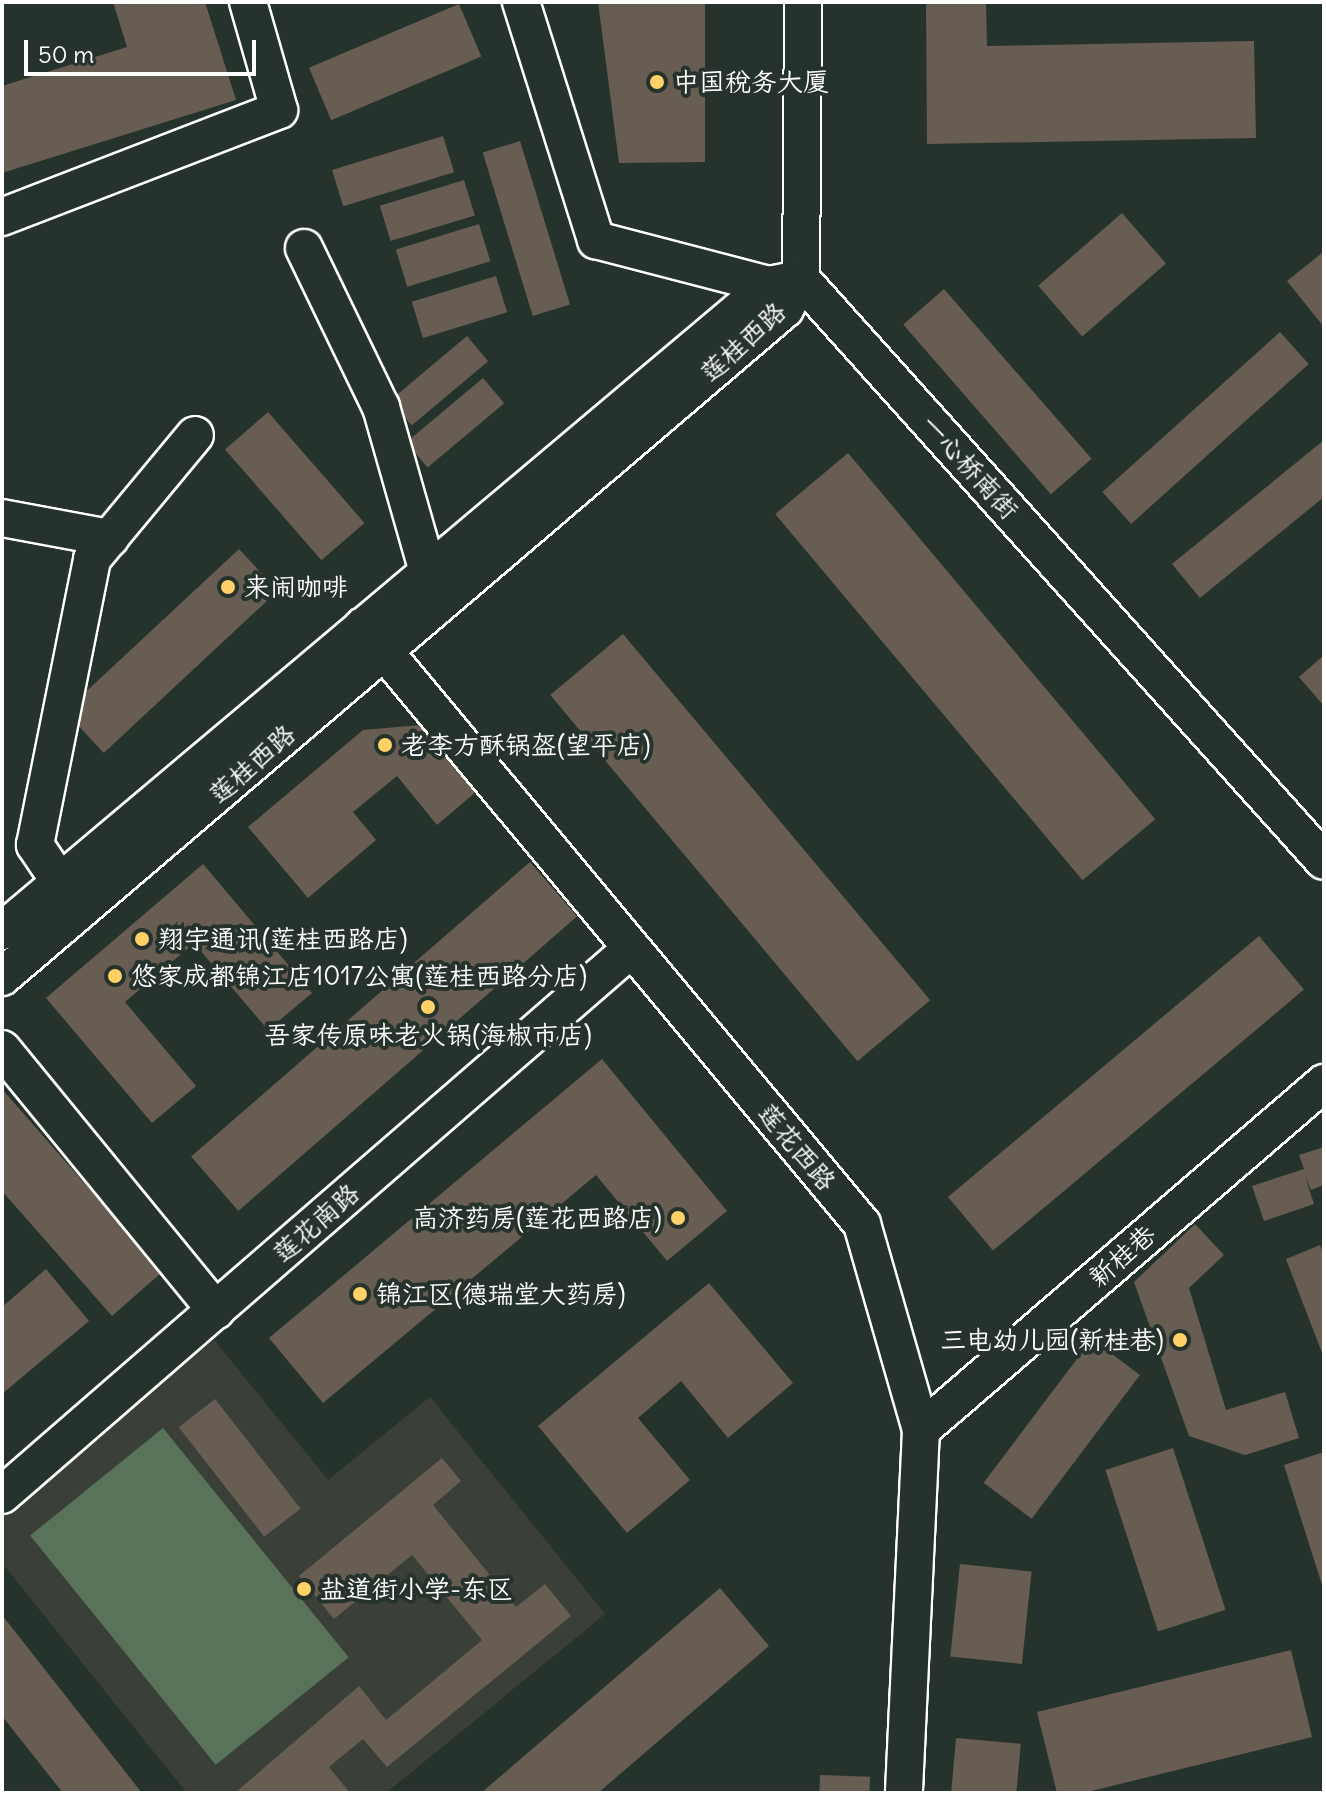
<!DOCTYPE html>
<meta charset="utf-8">
<style>
body{margin:0}
#map{position:relative;width:1326px;height:1795px;overflow:hidden;background:#26332d;font-family:Delius,"LXGW WenKai TC",sans-serif}
div>[style]{position:absolute}
.built>*{inset:0;background:#3a4038}
.green>*{inset:0;background:#587359;transform-origin:0 0}
.building>*{inset:0;background:#675d52;transform-origin:0 0}
.roads{filter:drop-shadow(2px 0 #fff) drop-shadow(-2px 0 #fff) drop-shadow(0 2px #fff) drop-shadow(0 -2px #fff)}
.minor>*{height:36px;margin:-18px;padding:0 18px;transform-origin:18px;border-radius:18px;background:#26332d}
.dots>*{width:22px;height:22px;translate:-50% -50%;box-sizing:border-box;border:4px solid #26332d;border-radius:50%}
span{translate:-50% -50%;white-space:nowrap;text-align:center;line-height:1.15;-webkit-text-stroke:8px #26332d;paint-order:stroke}
.poi-label{font-size:26px;color:#fff}
.left{translate:0 -50%;text-align:left}
.right{translate:-100% -50%;text-align:right}
.street-label{font-size:26px;color:#fff}
.frame{position:absolute;inset:0;border:4px solid #fff;pointer-events:none}
.scale{position:absolute;left:24px;top:40px;width:232px;height:36px;box-sizing:border-box;border:4px solid #fff;border-top:0;padding-left:10px;font-size:24px;line-height:28px;white-space:nowrap;color:#fff;-webkit-text-stroke:6px #26332d;paint-order:stroke}
</style>
<div id="map">
<div class="built">
<div style="clip-path:polygon(214px 1340px,328px 1480px,430px 1397px,605px 1614px,386px 1793px,187px 1793px,2px 1563px,2px 1513px)"></div>
</div>
<div class="green">
<div style="left:163px;top:1428px;width:295px;height:171px;rotate:51deg"></div>
</div>
<div class="building">
<div style="clip-path:polygon(113px 2px,205px 2px,236px 100px,2px 173px,2px 86px,127px 47px)"></div>
<div style="clip-path:polygon(598px 2px,705px 2px,705px 162px,619px 163px)"></div>
<div style="clip-path:polygon(926px 2px,986px 2px,987px 46px,1254px 41px,1256px 138px,927px 144px)"></div>
<div style="left:459px;top:4px;width:57px;height:163px;rotate:67deg"></div>
<div style="left:443px;top:136px;width:38px;height:116px;rotate:73deg"></div>
<div style="left:520px;top:141px;width:171px;height:39px;rotate:73deg"></div>
<div style="left:464px;top:180px;width:37px;height:88px;rotate:73deg"></div>
<div style="left:1122px;top:213px;width:67px;height:111px;rotate:49deg"></div>
<div style="left:479px;top:224px;width:39px;height:87px;rotate:73deg"></div>
<div style="clip-path:polygon(1322px 253px,1324px 256px,1324px 327px,1287px 281px)"></div>
<div style="left:496px;top:276px;width:38px;height:88px;rotate:73deg"></div>
<div style="left:944px;top:289px;width:225px;height:54px;rotate:49deg"></div>
<div style="left:1280px;top:332px;width:43px;height:239px;rotate:48deg"></div>
<div style="left:467px;top:336px;width:33px;height:100px;rotate:50deg"></div>
<div style="left:483px;top:378px;width:33px;height:100px;rotate:50deg"></div>
<div style="left:268px;top:412px;width:147px;height:57px;rotate:49deg"></div>
<div style="clip-path:polygon(1324px 440px,1324px 497px,1200px 598px,1172px 564px)"></div>
<div style="left:848px;top:453px;width:478px;height:95px;rotate:50deg"></div>
<div style="left:239px;top:549px;width:57px;height:238px;rotate:47deg"></div>
<div style="left:623px;top:634px;width:478px;height:95px;rotate:50deg"></div>
<div style="clip-path:polygon(1324px 655px,1324px 706px,1299px 677px)"></div>
<div style="clip-path:polygon(421px 725px,477px 791px,437px 825px,397px 776px,353px 812px,376px 840px,308px 898px,248px 827px,363px 730px)"></div>
<div style="left:530px;top:862px;width:72px;height:449px;rotate:49deg"></div>
<div style="clip-path:polygon(203px 864px,312px 993px,268px 1030px,194px 943px,125px 1002px,196px 1086px,152px 1123px,46px 998px)"></div>
<div style="left:1259px;top:936px;width:70px;height:406px;rotate:50deg"></div>
<div style="clip-path:polygon(602px 1059px,727px 1211px,667px 1261px,596px 1175px,323px 1403px,269px 1338px)"></div>
<div style="clip-path:polygon(2px 1089px,162px 1272px,112px 1316px,2px 1191px)"></div>
<div style="clip-path:polygon(1324px 1147px,1324px 1185px,1311px 1190px,1305px 1176px,1314px 1204px,1264px 1221px,1252px 1186px,1304px 1169px,1299px 1155px)"></div>
<div style="clip-path:polygon(1195px 1224px,1224px 1255px,1189px 1288px,1226px 1410px,1285px 1392px,1299px 1438px,1245px 1455px,1189px 1436px,1134px 1282px)"></div>
<div style="clip-path:polygon(1320px 1245px,1324px 1255px,1324px 1358px,1286px 1259px)"></div>
<div style="clip-path:polygon(46px 1269px,89px 1321px,2px 1394px,2px 1307px)"></div>
<div style="clip-path:polygon(709px 1283px,793px 1383px,728px 1438px,681px 1381px,638px 1418px,690px 1480px,627px 1533px,538px 1426px)"></div>
<div style="left:1092px;top:1339px;width:60px;height:180px;rotate:37deg"></div>
<div style="left:215px;top:1399px;width:139px;height:46px;rotate:52deg"></div>
<div style="left:1173px;top:1448px;width:170px;height:71px;rotate:72deg"></div>
<div style="clip-path:polygon(1324px 1452px,1324px 1588px,1323px 1588px,1284px 1465px)"></div>
<div style="clip-path:polygon(442px 1458px,461px 1481px,433px 1505px,516px 1607px,545px 1584px,571px 1616px,387px 1767px,363px 1739px,329px 1767px,350px 1793px,235px 1793px,359px 1686px,386px 1720px,482px 1640px,412px 1555px,334px 1619px,299px 1576px)"></div>
<div style="left:960px;top:1564px;width:72px;height:93px;rotate:6deg"></div>
<div style="clip-path:polygon(720px 1588px,769px 1646px,598px 1793px,481px 1793px)"></div>
<div style="clip-path:polygon(2px 1615px,142px 1793px,63px 1793px,2px 1716px)"></div>
<div style="clip-path:polygon(1291px 1650px,1312px 1737px,1083px 1793px,1057px 1793px,1037px 1712px)"></div>
<div style="left:956px;top:1738px;width:65px;height:55px;rotate:5deg"></div>
<div style="left:820px;top:1775px;width:50px;height:18px;rotate:2deg"></div>
</div>
<div class="roads">
<div class="minor">
<div style="left:521px;top:2px;width:250px;rotate:72.5deg"></div>
<div style="left:596px;top:240px;width:179px;rotate:14.6deg"></div>
<div style="left:803px;top:2px;width:277px;rotate:90.4deg"></div>
<div style="left:801px;top:279px;width:782px;rotate:48.06deg"></div>
<div style="left:2px;top:217px;width:297px;rotate:-21.1deg"></div>
<div style="left:279px;top:110px;width:112px;rotate:-106deg"></div>
<div style="left:304px;top:248px;width:177px;rotate:64.2deg"></div>
<div style="left:381px;top:407px;width:172px;rotate:74.1deg"></div>
<div style="left:2px;top:518px;width:110px;rotate:10.5deg"></div>
<div style="left:363px;top:626px;width:779px;rotate:50.16deg"></div>
<div style="left:862px;top:1224px;width:214px;rotate:74deg"></div>
<div style="left:921px;top:1430px;width:363px;rotate:92.7deg"></div>
<div style="left:60px;top:882px;width:45px;rotate:-124deg"></div>
<div style="left:35px;top:845px;width:292px;rotate:-78.7deg"></div>
<div style="left:92px;top:559px;width:161px;rotate:-50.3deg"></div>
<div style="left:2px;top:931px;width:1003px;rotate:-40.11deg"></div>
<div style="left:769px;top:285px;width:33px;rotate:-11deg"></div>
<div style="left:2px;top:977px;width:1029px;rotate:-40.47deg"></div>
<div style="left:785px;top:309px;width:34px;rotate:-62deg"></div>
<div style="left:2px;top:1049px;width:338px;rotate:50.7deg"></div>
<div style="left:921px;top:1430px;width:532px;rotate:-40.73deg"></div>
<div style="left:2px;top:1495px;width:832px;rotate:-40.95deg"></div>
</div>
</div>
<div class="dots">
<div style="left:657px;top:82px;background:#ffd166"></div>
<div style="left:228px;top:587px;background:#ffd166"></div>
<div style="left:385px;top:745px;background:#ffd166"></div>
<div style="left:142px;top:939px;background:#ffd166"></div>
<div style="left:115px;top:976px;background:#ffd166"></div>
<div style="left:428px;top:1007px;background:#ffd166"></div>
<div style="left:678px;top:1218px;background:#ffd166"></div>
<div style="left:360px;top:1294px;background:#ffd166"></div>
<div style="left:1180px;top:1340px;background:#ffd166"></div>
<div style="left:304px;top:1589px;background:#ffd166"></div>
</div>
<div class="poi-label">
<span class="left" style="left:673px;top:82px">中国税务大厦</span>
<span class="left" style="left:244px;top:587px">来闹咖啡</span>
<span class="left" style="left:401px;top:745px">老李方酥锅盔(望平店)</span>
<span class="left" style="left:158px;top:939px">翔宇通讯(莲桂西路店)</span>
<span class="left" style="left:131px;top:976px">悠家成都锦江店1017公寓(莲桂西路分店)</span>
<span style="left:428px;top:1035px">吾家传原味老火锅(海椒市店)</span>
<span class="right" style="left:662px;top:1218px">高济药房(莲花西路店)</span>
<span class="left" style="left:376px;top:1294px">锦江区(德瑞堂大药房)</span>
<span class="right" style="left:1164px;top:1340px">三电幼儿园(新桂巷)</span>
<span class="left" style="left:320px;top:1589px">盐道街小学-东区</span>
</div>
<div class="street-label">
<span style="left:743px;top:342px;rotate:-42deg">莲桂西路</span>
<span style="left:970px;top:467px;rotate:48deg">一心桥南街</span>
<span style="left:252px;top:764px;rotate:-41deg">莲桂西路</span>
<span style="left:797px;top:1147px;rotate:50deg">莲花西路</span>
<span style="left:316px;top:1223px;rotate:-41deg">莲花南路</span>
<span style="left:1122px;top:1256px;rotate:-41deg">新桂巷</span>
</div>
<div class="frame"></div>
<div class="scale">50 m</div>
</div>
